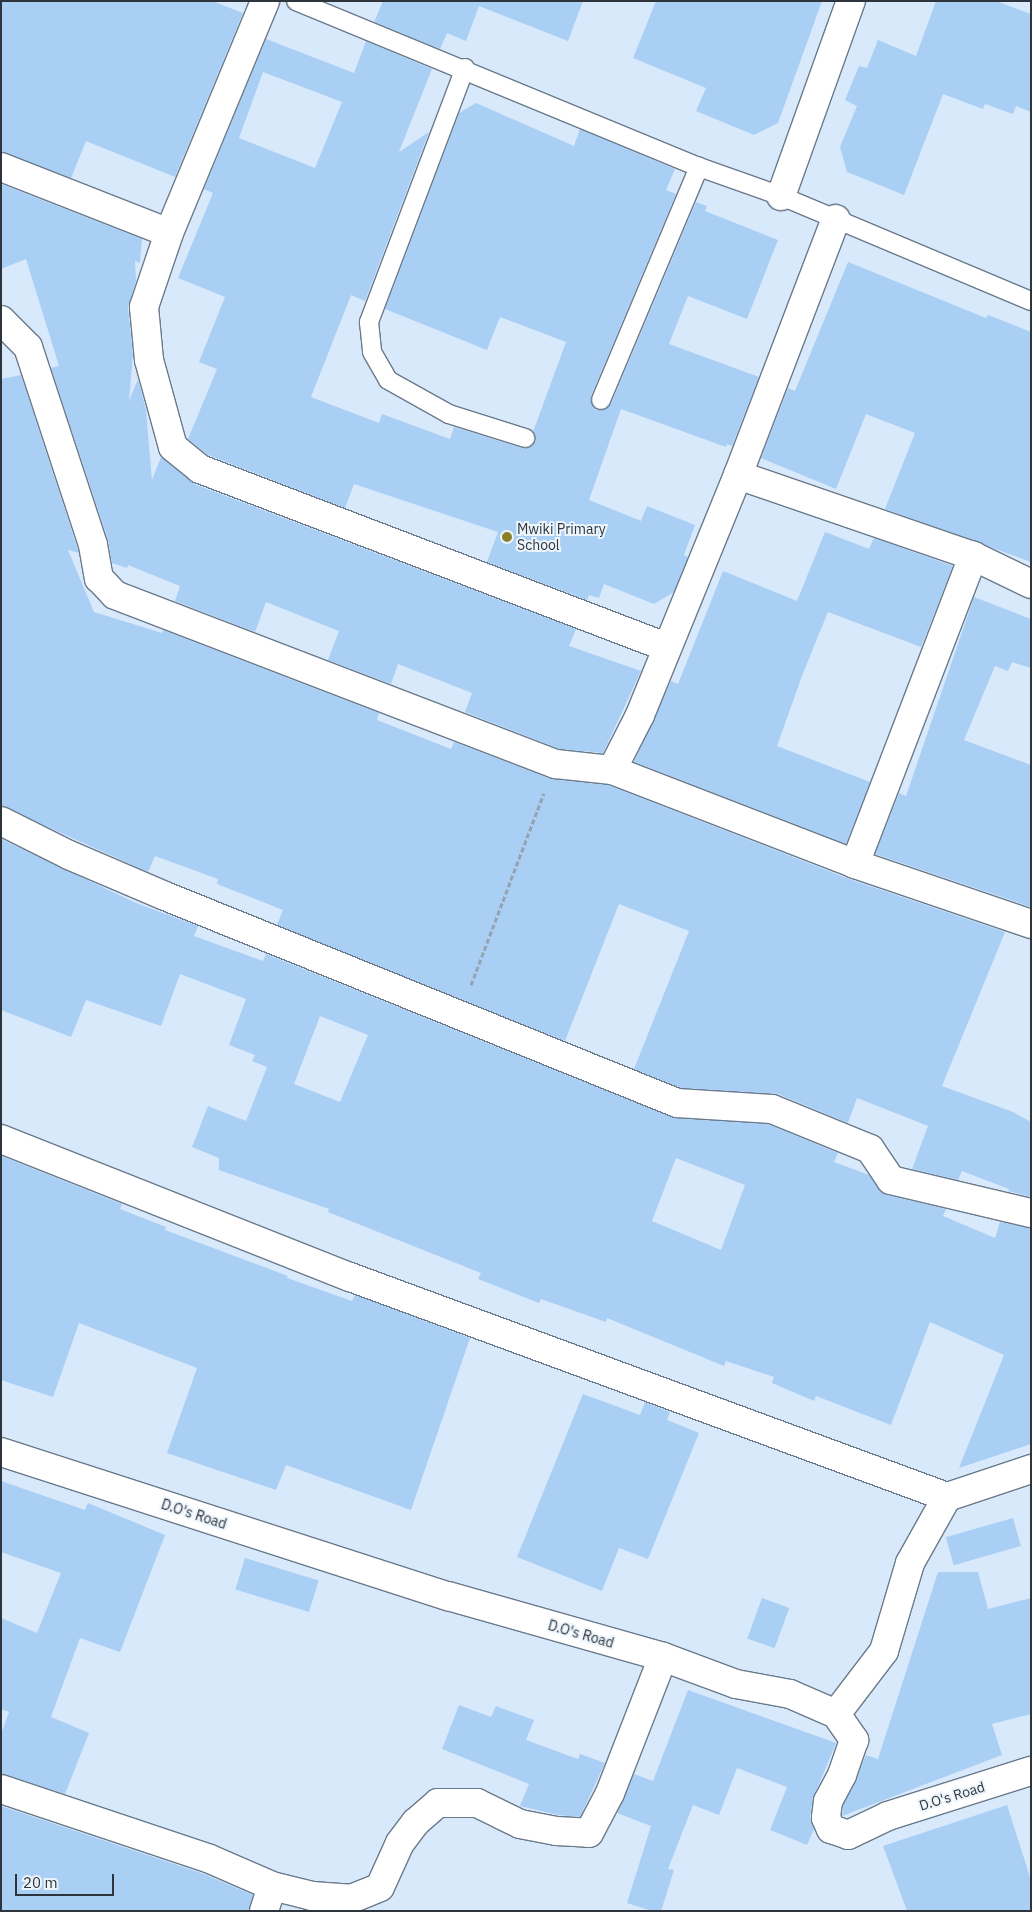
<!DOCTYPE html>
<style>
body{margin:0}
#map{position:relative;width:1032px;height:1912px;overflow:hidden;background:#d7e9fb;font-family:"IBM Plex Sans",sans-serif}
div>[style]{position:absolute}
.building>*{inset:0;background:#aacff5;transform-origin:0 0}
.path>*{height:3px;margin-top:-1.5px;transform-origin:0;background:repeating-linear-gradient(90deg,#95a2b0 0 5px,transparent 0 7.5px)}
.roads{filter:drop-shadow(1px 0 #6a7a8b) drop-shadow(-1px 0 #6a7a8b) drop-shadow(0 1px #6a7a8b) drop-shadow(0 -1px #6a7a8b)}
.service>*{height:18px;margin:-9px;padding:0 9px;transform-origin:9px;border-radius:9px;background:#fff}
.minor>*{height:28px;margin:-14px;padding:0 14px;transform-origin:14px;border-radius:14px;background:#fff}
.dots>*{width:14px;height:14px;translate:-50% -50%;box-sizing:border-box;border:2px solid #edf5fc;border-radius:50%}
span{translate:-50% -50%;white-space:nowrap;text-align:center;line-height:1.15;-webkit-text-stroke:4px #edf5fc;paint-order:stroke}
.poi-label{font-size:14px;color:#2d343b}
.left{translate:0 -50%;text-align:left}
.street-label{font-size:14px;color:#2d343b}
.frame{position:absolute;inset:0;border:2px solid #2d343b;pointer-events:none}
.scale{position:absolute;left:15px;top:1874px;width:99px;height:22px;box-sizing:border-box;border:2px solid #2d343b;border-top:0;padding-left:6px;font-size:15px;line-height:18px;white-space:nowrap;color:#2d343b;-webkit-text-stroke:4px #edf5fc;paint-order:stroke}
</style>
<div id="map">
<div class="building">
<div style="clip-path:polygon(1px 1px,212px 1px,243px 13px,175px 177px,86px 141px,71px 178px,1px 152px)"></div>
<div style="clip-path:polygon(383px 1px,583px 1px,568px 41px,479px 6px,466px 41px,447px 33px,440px 49px,374px 22px)"></div>
<div style="clip-path:polygon(656px 1px,822px 1px,778px 123px,754px 135px,696px 111px,706px 88px,633px 58px)"></div>
<div style="clip-path:polygon(936px 1px,996px 1px,1031px 14px,1031px 112px,1016px 106px,1013px 114px,985px 104px,983px 109px,943px 94px,904px 195px,847px 172px,840px 147px,857px 106px,845px 100px,859px 66px,867px 68px,878px 40px,916px 56px)"></div>
<div style="clip-path:polygon(evenodd,266px 39px,354px 73px,366px 41px,432px 69px,399px 152px,429px 132px,365px 301px,351px 295px,311px 397px,379px 423px,382px 414px,450px 439px,454px 427px,522px 448px,528px 448px,535px 442px,533px 432px,566px 342px,500px 317px,487px 350px,385px 309px,459px 113px,476px 103px,574px 146px,580px 129px,675px 169px,666px 190px,676px 194px,591px 396px,591px 402px,596px 410px,603px 410px,611px 404px,696px 202px,707px 206px,705px 211px,778px 240px,747px 319px,688px 296px,669px 344px,759px 377px,732px 446px,727px 444px,726px 447px,621px 409px,589px 500px,641px 521px,647px 506px,695px 525px,684px 555px,688px 557px,674px 592px,654px 604px,604px 584px,599px 598px,589px 595px,587px 600px,487px 562px,498px 532px,354px 484px,345px 508px,208px 455px,188px 439px,217px 369px,199px 362px,225px 297px,178px 278px,213px 193px,204px 189px,266px 39px,263px 72px,342px 102px,315px 168px,239px 138px,263px 72px)"></div>
<div style="clip-path:polygon(1px 184px,142px 239px,140px 263px,135px 261px,136px 281px,128px 308px,133px 354px,129px 401px,138px 379px,146px 410px,152px 480px,161px 457px,194px 484px,576px 629px,569px 646px,641px 671px,603px 753px,560px 749px,465px 712px,472px 693px,398px 664px,391px 684px,328px 660px,339px 631px,266px 602px,255px 632px,175px 601px,180px 586px,128px 565px,127px 568px,112px 563px,108px 540px,51px 368px,59px 366px,26px 259px,1px 269px)"></div>
<div style="clip-path:polygon(848px 262px,986px 318px,988px 315px,1031px 332px,1031px 562px,885px 509px,915px 433px,866px 414px,836px 489px,761px 458px,788px 388px,795px 391px)"></div>
<div style="clip-path:polygon(21px 375px,79px 553px,68px 550px,94px 612px,162px 633px,163px 630px,379px 713px,377px 720px,451px 749px,454px 742px,551px 779px,608px 785px,849px 879px,1005px 932px,942px 1086px,1013px 1112px,1031px 1122px,1031px 1197px,1008px 1191px,1009px 1189px,962px 1171px,958px 1180px,912px 1169px,928px 1126px,857px 1098px,848px 1123px,778px 1094px,681px 1088px,634px 1069px,689px 931px,619px 904px,565px 1041px,277px 925px,283px 910px,217px 884px,218px 879px,155px 856px,148px 872px,1px 806px,1px 379px)"></div>
<div style="clip-path:polygon(825px 532px,869px 549px,874px 538px,953px 566px,921px 647px,828px 612px,803px 673px,777px 746px,870px 782px,846px 844px,634px 762px,671px 681px,678px 684px,723px 571px,797px 601px)"></div>
<div style="clip-path:polygon(974px 597px,1031px 619px,1031px 668px,1012px 662px,1008px 671px,995px 666px,964px 740px,1031px 765px,1031px 907px,875px 854px,899px 793px,906px 796px)"></div>
<div style="clip-path:polygon(evenodd,1px 839px,136px 903px,198px 926px,194px 936px,263px 961px,266px 954px,671px 1117px,768px 1124px,838px 1153px,834px 1162px,869px 1175px,887px 1195px,946px 1209px,943px 1216px,995px 1238px,1000px 1222px,1031px 1228px,1031px 1444px,959px 1468px,1004px 1355px,930px 1322px,891px 1425px,816px 1396px,814px 1401px,772px 1383px,774px 1377px,726px 1361px,724px 1366px,607px 1318px,606px 1322px,541px 1299px,539px 1303px,478px 1279px,481px 1273px,328px 1212px,329px 1209px,219px 1170px,219px 1158px,192px 1147px,208px 1106px,246px 1121px,267px 1067px,252px 1061px,255px 1055px,229px 1045px,246px 999px,180px 974px,161px 1026px,86px 1000px,71px 1037px,1px 1010px,1px 839px,320px 1016px,368px 1035px,340px 1102px,294px 1084px,320px 1016px,1px 839px,676px 1158px,745px 1185px,721px 1250px,652px 1221px,676px 1158px)"></div>
<div style="clip-path:polygon(1px 1156px,122px 1204px,120px 1209px,166px 1227px,165px 1230px,288px 1276px,287px 1278px,352px 1301px,355px 1295px,470px 1338px,411px 1510px,286px 1465px,276px 1490px,167px 1453px,197px 1368px,79px 1323px,53px 1397px,1px 1380px)"></div>
<div style="clip-path:polygon(583px 1394px,640px 1415px,645px 1402px,670px 1412px,667px 1420px,699px 1433px,648px 1559px,619px 1548px,602px 1591px,517px 1557px)"></div>
<div style="clip-path:polygon(1px 1481px,85px 1510px,88px 1503px,165px 1535px,120px 1652px,80px 1638px,51px 1717px,89px 1733px,65px 1794px,1px 1774px,1px 1734px,9px 1712px,1px 1709px,1px 1618px,37px 1633px,61px 1573px,1px 1552px)"></div>
<div style="left:1013px;top:1518px;width:29px;height:70px;rotate:74deg"></div>
<div style="left:245px;top:1558px;width:77px;height:33px;rotate:17deg"></div>
<div style="clip-path:polygon(938px 1572px,978px 1572px,988px 1609px,1031px 1598px,1031px 1714px,992px 1724px,1002px 1755px,842px 1816px,843px 1806px,866px 1755px,878px 1759px)"></div>
<div style="left:762px;top:1598px;width:29px;height:43px;rotate:20deg"></div>
<div style="clip-path:polygon(688px 1690px,836px 1743px,813px 1799px,810px 1817px,814px 1829px,807px 1845px,770px 1830px,787px 1787px,737px 1768px,719px 1815px,693px 1805px,668px 1869px,674px 1870px,661px 1911px,652px 1911px,627px 1903px,651px 1826px,617px 1813px,634px 1774px,653px 1781px)"></div>
<div style="clip-path:polygon(459px 1705px,491px 1717px,496px 1706px,534px 1720px,526px 1740px,578px 1759px,580px 1754px,605px 1763px,580px 1817px,558px 1815px,520px 1806px,529px 1784px,442px 1749px)"></div>
<div style="clip-path:polygon(1007px 1805px,1031px 1880px,1031px 1911px,907px 1911px,883px 1846px)"></div>
<div style="clip-path:polygon(1px 1806px,204px 1874px,253px 1895px,249px 1911px,1px 1911px)"></div>
</div>
<div class="path">
<div style="left:471px;top:985px;width:205px;rotate:-69.2deg"></div>
</div>
<div class="roads">
<div class="service">
<div style="left:296px;top:1px;width:436px;rotate:22.4deg"></div>
<div style="left:699px;top:167px;width:87px;rotate:19.5deg"></div>
<div style="left:781px;top:196px;width:271px;rotate:22.8deg"></div>
<div style="left:465px;top:68px;width:272px;rotate:110.7deg"></div>
<div style="left:369px;top:322px;width:30px;rotate:84deg"></div>
<div style="left:372px;top:352px;width:32px;rotate:60deg"></div>
<div style="left:388px;top:380px;width:70px;rotate:29.1deg"></div>
<div style="left:449px;top:414px;width:80px;rotate:17.5deg"></div>
<div style="left:601px;top:400px;width:253px;rotate:-67.2deg"></div>
</div>
<div class="minor">
<div style="left:1px;top:167px;width:180px;rotate:21.4deg"></div>
<div style="left:169px;top:233px;width:78px;rotate:108.7deg"></div>
<div style="left:144px;top:307px;width:53px;rotate:84.6deg"></div>
<div style="left:149px;top:360px;width:90px;rotate:74.6deg"></div>
<div style="left:173px;top:447px;width:35px;rotate:39deg"></div>
<div style="left:200px;top:469px;width:499px;rotate:20.9deg"></div>
<div style="left:781px;top:196px;width:207px;rotate:-70.3deg"></div>
<div style="left:169px;top:233px;width:251px;rotate:-67.5deg"></div>
<div style="left:1px;top:320px;width:38px;rotate:45deg"></div>
<div style="left:28px;top:347px;width:208px;rotate:71.8deg"></div>
<div style="left:93px;top:545px;width:34px;rotate:80deg"></div>
<div style="left:99px;top:578px;width:23px;rotate:47deg"></div>
<div style="left:115px;top:595px;width:472px;rotate:21deg"></div>
<div style="left:556px;top:764px;width:56px;rotate:6.1deg"></div>
<div style="left:612px;top:770px;width:261px;rotate:21.1deg"></div>
<div style="left:855px;top:864px;width:186px;rotate:18.8deg"></div>
<div style="left:738px;top:475px;width:249px;rotate:19deg"></div>
<div style="left:973px;top:556px;width:64px;rotate:25.8deg"></div>
<div style="left:612px;top:770px;width:62px;rotate:-63deg"></div>
<div style="left:640px;top:715px;width:259px;rotate:-67.8deg"></div>
<div style="left:738px;top:475px;width:274px;rotate:-69.1deg"></div>
<div style="left:1px;top:821px;width:76px;rotate:26.6deg"></div>
<div style="left:69px;top:855px;width:104px;rotate:23.1deg"></div>
<div style="left:165px;top:896px;width:552px;rotate:22.01deg"></div>
<div style="left:677px;top:1103px;width:95px;rotate:3.6deg"></div>
<div style="left:772px;top:1109px;width:106px;rotate:22.2deg"></div>
<div style="left:870px;top:1149px;width:37px;rotate:56deg"></div>
<div style="left:891px;top:1180px;width:144px;rotate:13.3deg"></div>
<div style="left:855px;top:864px;width:330px;rotate:-69deg"></div>
<div style="left:1px;top:1139px;width:375px;rotate:21.6deg"></div>
<div style="left:350px;top:1277px;width:636px;rotate:20.23deg"></div>
<div style="left:1px;top:1452px;width:470px;rotate:17.9deg"></div>
<div style="left:448px;top:1596px;width:223px;rotate:15.8deg"></div>
<div style="left:663px;top:1657px;width:78px;rotate:20.3deg"></div>
<div style="left:736px;top:1684px;width:55px;rotate:10.5deg"></div>
<div style="left:790px;top:1694px;width:50px;rotate:23.5deg"></div>
<div style="left:836px;top:1714px;width:32px;rotate:55deg"></div>
<div style="left:854px;top:1740px;width:37px;rotate:109deg"></div>
<div style="left:842px;top:1775px;width:30px;rotate:118deg"></div>
<div style="left:828px;top:1801px;width:17px;rotate:97deg"></div>
<div style="left:826px;top:1818px;width:12px;rotate:66deg"></div>
<div style="left:831px;top:1829px;width:18px;rotate:19deg"></div>
<div style="left:848px;top:1835px;width:44px;rotate:-25.4deg"></div>
<div style="left:888px;top:1816px;width:150px;rotate:-17.5deg"></div>
<div style="left:836px;top:1714px;width:79px;rotate:-52.7deg"></div>
<div style="left:884px;top:1651px;width:92px;rotate:-73.5deg"></div>
<div style="left:910px;top:1563px;width:76px;rotate:-60.7deg"></div>
<div style="left:947px;top:1497px;width:89px;rotate:-18.4deg"></div>
<div style="left:1px;top:1789px;width:220px;rotate:18.5deg"></div>
<div style="left:210px;top:1859px;width:68px;rotate:23.5deg"></div>
<div style="left:272px;top:1886px;width:41px;rotate:14deg"></div>
<div style="left:312px;top:1896px;width:39px;rotate:4deg"></div>
<div style="left:351px;top:1899px;width:31px;rotate:-22deg"></div>
<div style="left:380px;top:1887px;width:48px;rotate:-65.6deg"></div>
<div style="left:400px;top:1843px;width:26px;rotate:-53deg"></div>
<div style="left:416px;top:1822px;width:29px;rotate:-41deg"></div>
<div style="left:438px;top:1803px;width:39px"></div>
<div style="left:477px;top:1803px;width:48px;rotate:26deg"></div>
<div style="left:520px;top:1824px;width:37px;rotate:11deg"></div>
<div style="left:556px;top:1831px;width:33px;rotate:3deg"></div>
<div style="left:589px;top:1833px;width:45px;rotate:-62.3deg"></div>
<div style="left:610px;top:1793px;width:146px;rotate:-68.7deg"></div>
<div style="left:264px;top:1911px;width:26px;rotate:-72deg"></div>
</div>
</div>
<div class="dots">
<div style="left:507px;top:537px;background:#8c8027"></div>
</div>
<div class="poi-label">
<span class="left" style="left:517px;top:537px">Mwiki Primary<br>School</span>
</div>
<div class="street-label">
<span style="left:194px;top:1514px;rotate:18deg">D.O's Road</span>
<span style="left:581px;top:1634px;rotate:16deg">D.O's Road</span>
<span style="left:952px;top:1796px;rotate:-17deg">D.O's Road</span>
</div>
<div class="frame"></div>
<div class="scale">20 m</div>
</div>
